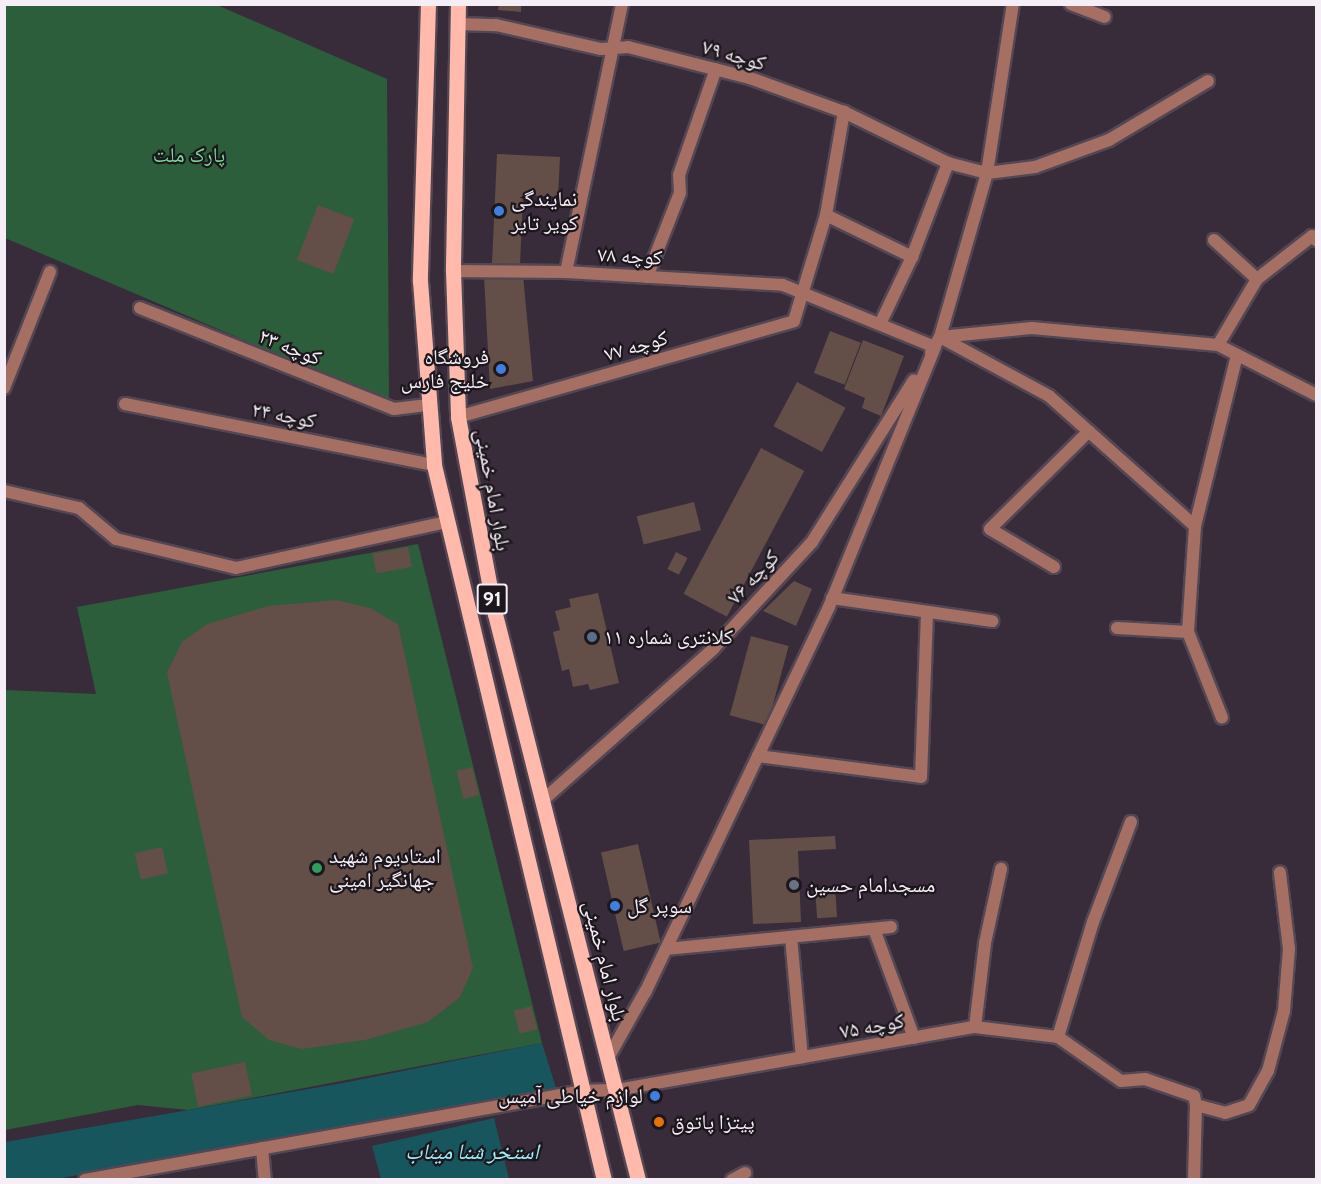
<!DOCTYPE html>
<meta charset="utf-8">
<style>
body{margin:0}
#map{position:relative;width:1321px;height:1184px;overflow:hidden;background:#382c3a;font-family:Cabin,"Noto Naskh Arabic",sans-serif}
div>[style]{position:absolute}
.green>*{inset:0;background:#2c5e3b}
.water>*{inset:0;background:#18565e}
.building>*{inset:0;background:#634e48;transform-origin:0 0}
.roads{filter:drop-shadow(2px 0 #534754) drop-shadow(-2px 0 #534754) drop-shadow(0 2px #534754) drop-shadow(0 -2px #534754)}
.street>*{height:12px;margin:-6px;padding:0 6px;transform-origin:6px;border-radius:6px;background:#a66f64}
.primary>*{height:15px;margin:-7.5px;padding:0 7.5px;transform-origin:7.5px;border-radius:7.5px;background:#ffbaac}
.dots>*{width:16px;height:16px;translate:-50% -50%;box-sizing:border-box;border:3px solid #1c171d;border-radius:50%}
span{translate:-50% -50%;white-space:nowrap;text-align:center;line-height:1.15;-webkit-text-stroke:4.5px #1c171d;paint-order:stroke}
.shield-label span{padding:2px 4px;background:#1c171d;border:2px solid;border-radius:4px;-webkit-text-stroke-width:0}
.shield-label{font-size:20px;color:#f6eef7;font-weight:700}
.street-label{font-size:21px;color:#f6eef7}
.park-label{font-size:21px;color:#7ada95}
.poi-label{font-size:21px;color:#f6eef7}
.left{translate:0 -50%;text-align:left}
.right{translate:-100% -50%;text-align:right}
.water-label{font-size:22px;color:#9eeefa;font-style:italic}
.frame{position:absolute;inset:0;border:6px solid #f6eef7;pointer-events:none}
</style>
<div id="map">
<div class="green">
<div style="clip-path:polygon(5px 5px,217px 5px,387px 79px,389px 402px,5px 238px)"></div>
<div style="clip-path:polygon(418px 544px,542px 1043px,188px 1110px,138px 1105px,5px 1130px,5px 690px,96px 694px,77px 607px)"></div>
</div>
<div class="water">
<div style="clip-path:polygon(542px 1043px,556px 1088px,56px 1179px,5px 1180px,5px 1142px,343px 1083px)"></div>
<div style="clip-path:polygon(494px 1118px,509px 1179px,381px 1179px,372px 1146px)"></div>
</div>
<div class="building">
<div style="clip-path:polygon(499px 4px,521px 4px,521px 12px,498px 10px)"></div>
<div style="clip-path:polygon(497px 154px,560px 157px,558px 197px,523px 195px,520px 265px,492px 263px)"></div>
<div style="left:318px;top:205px;width:39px;height:59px;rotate:21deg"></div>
<div style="clip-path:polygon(523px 275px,533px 381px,490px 389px,484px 276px)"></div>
<div style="left:830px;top:331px;width:33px;height:45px;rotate:21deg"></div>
<div style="clip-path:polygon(863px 340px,904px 356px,881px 416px,862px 408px,865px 398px,844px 389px)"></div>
<div style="left:797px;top:382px;width:55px;height:50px;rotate:28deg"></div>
<div style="left:761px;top:448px;width:49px;height:165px;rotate:28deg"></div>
<div style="left:694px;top:502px;width:29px;height:59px;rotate:76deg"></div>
<div style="left:408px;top:547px;width:20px;height:36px;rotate:79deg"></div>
<div style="left:676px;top:552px;width:13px;height:19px;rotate:27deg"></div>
<div style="clip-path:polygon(794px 581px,812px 589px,796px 626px,763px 611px)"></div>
<div style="clip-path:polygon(598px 593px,619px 683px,590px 690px,588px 684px,573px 687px,569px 669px,562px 671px,553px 632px,560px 630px,555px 611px,571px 607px,569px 599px)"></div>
<div style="clip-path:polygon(336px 600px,370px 608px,398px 624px,473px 968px,460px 997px,428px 1022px,365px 1040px,301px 1049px,269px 1040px,242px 1017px,167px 673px,182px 642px,207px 624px,269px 606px)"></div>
<div style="left:751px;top:636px;width:39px;height:82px;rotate:15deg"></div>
<div style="left:472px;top:767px;width:29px;height:16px;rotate:76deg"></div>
<div style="clip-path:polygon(835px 836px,836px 849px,798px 851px,801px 922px,753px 924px,749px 840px)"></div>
<div style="left:638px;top:844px;width:101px;height:38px;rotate:77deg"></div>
<div style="left:162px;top:847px;width:27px;height:28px;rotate:77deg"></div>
<div style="left:835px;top:887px;width:30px;height:20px;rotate:86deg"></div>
<div style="left:531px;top:1006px;width:24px;height:18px;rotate:75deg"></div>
<div style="left:245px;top:1062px;width:34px;height:55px;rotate:78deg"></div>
</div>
<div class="roads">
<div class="street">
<div style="left:1071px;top:4px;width:36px;rotate:21deg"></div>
<div style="left:458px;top:24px;width:38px;rotate:2deg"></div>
<div style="left:496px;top:25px;width:108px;rotate:12.9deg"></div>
<div style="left:601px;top:49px;width:27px;rotate:-4deg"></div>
<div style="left:628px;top:47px;width:126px;rotate:14.3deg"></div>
<div style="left:750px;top:78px;width:100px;rotate:19.9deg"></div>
<div style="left:844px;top:112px;width:116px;rotate:26.1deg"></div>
<div style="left:948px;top:163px;width:40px;rotate:14.4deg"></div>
<div style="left:987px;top:173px;width:171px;rotate:-81.3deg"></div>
<div style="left:1208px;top:81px;width:115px;rotate:149.2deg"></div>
<div style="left:1109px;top:140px;width:79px;rotate:160deg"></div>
<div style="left:1035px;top:167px;width:48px;rotate:172.9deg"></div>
<div style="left:987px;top:173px;width:171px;rotate:106deg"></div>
<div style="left:940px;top:337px;width:124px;rotate:28.4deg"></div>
<div style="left:1049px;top:396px;width:195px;rotate:41.7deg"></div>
<div style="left:1195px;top:526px;width:176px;rotate:-76.2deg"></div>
<div style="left:826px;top:215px;width:96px;rotate:26deg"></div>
<div style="left:1214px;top:240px;width:58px;rotate:42.2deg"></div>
<div style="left:453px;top:271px;width:113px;rotate:0.5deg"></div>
<div style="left:566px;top:272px;width:217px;rotate:3.4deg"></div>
<div style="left:783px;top:285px;width:164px;rotate:22.2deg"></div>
<div style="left:935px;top:347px;width:281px;rotate:112.2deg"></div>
<div style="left:829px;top:607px;width:427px;rotate:115.5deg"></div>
<div style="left:645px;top:992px;width:76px;rotate:119.3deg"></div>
<div style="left:566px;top:272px;width:274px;rotate:-78.2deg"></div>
<div style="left:647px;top:277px;width:90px;rotate:-68.6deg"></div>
<div style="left:680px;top:193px;width:18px;rotate:-93deg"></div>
<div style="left:679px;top:175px;width:112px;rotate:-70.8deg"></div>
<div style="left:140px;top:308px;width:273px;rotate:21.7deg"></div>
<div style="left:394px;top:409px;width:34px;rotate:-7deg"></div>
<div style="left:881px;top:322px;width:72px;rotate:-64.5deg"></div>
<div style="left:912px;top:257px;width:101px;rotate:-69deg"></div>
<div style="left:1218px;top:345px;width:77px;rotate:-59.4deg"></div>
<div style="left:1257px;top:279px;width:70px;rotate:-38deg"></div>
<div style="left:1312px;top:236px;width:6px;rotate:45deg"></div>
<div style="left:931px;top:352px;width:17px;rotate:-59deg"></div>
<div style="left:940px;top:337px;width:92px;rotate:-5.6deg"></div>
<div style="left:1032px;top:328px;width:187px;rotate:5.2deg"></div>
<div style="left:1218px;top:345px;width:110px;rotate:27deg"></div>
<div style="left:4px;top:388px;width:125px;rotate:-68.4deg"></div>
<div style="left:125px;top:404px;width:315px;rotate:11.2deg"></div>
<div style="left:458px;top:417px;width:349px;rotate:-15.9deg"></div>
<div style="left:794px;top:321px;width:111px;rotate:-73.2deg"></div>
<div style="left:826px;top:215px;width:105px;rotate:-80.1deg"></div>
<div style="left:4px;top:491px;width:77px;rotate:12.8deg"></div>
<div style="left:79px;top:508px;width:48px;rotate:40deg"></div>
<div style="left:116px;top:539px;width:123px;rotate:13.6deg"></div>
<div style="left:236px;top:568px;width:216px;rotate:-12.3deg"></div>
<div style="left:1195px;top:526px;width:106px;rotate:93.8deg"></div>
<div style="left:1188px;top:632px;width:92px;rotate:68.4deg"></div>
<div style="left:1054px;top:567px;width:74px;rotate:-149.3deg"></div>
<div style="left:990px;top:529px;width:139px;rotate:-44.7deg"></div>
<div style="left:832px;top:598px;width:162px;rotate:8.2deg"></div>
<div style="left:1117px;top:628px;width:71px;rotate:3.2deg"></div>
<div style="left:758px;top:756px;width:164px;rotate:7.3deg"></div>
<div style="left:921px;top:777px;width:165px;rotate:-87.9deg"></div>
<div style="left:542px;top:801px;width:229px;rotate:-41.6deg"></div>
<div style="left:713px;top:649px;width:146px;rotate:-47.2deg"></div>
<div style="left:812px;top:542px;width:191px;rotate:-57.8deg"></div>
<div style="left:874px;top:929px;width:116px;rotate:69.8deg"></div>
<div style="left:791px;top:937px;width:121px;rotate:84.8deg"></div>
<div style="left:666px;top:949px;width:226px;rotate:-5.6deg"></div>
<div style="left:975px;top:1027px;width:84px;rotate:6.9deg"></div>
<div style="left:1058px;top:1037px;width:77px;rotate:34.9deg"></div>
<div style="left:1121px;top:1081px;width:24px;rotate:-5deg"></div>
<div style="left:1145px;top:1079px;width:52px;rotate:19.1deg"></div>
<div style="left:1194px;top:1096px;width:9px;rotate:77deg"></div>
<div style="left:1058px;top:1037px;width:120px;rotate:-73.1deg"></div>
<div style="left:1093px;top:922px;width:107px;rotate:-69.2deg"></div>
<div style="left:262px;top:1148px;width:32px;rotate:85deg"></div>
<div style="left:85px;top:1180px;width:506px;rotate:-10.13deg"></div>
<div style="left:583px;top:1091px;width:33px;rotate:-2deg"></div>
<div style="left:616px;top:1090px;width:364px;rotate:-10deg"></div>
<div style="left:975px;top:1027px;width:85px;rotate:-83.2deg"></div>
<div style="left:985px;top:943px;width:76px;rotate:-77.8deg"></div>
<div style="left:732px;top:1180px;width:15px;rotate:-28deg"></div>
<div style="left:1194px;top:1180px;width:75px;rotate:-88.5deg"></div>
<div style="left:1196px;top:1105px;width:30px;rotate:15deg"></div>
<div style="left:1225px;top:1113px;width:25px;rotate:-18deg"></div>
<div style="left:1249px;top:1105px;width:39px;rotate:-61deg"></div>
<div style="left:1268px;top:1071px;width:62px;rotate:-75.1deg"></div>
<div style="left:1284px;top:1011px;width:62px;rotate:-85.4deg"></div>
<div style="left:1289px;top:949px;width:77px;rotate:-96.8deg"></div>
</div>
<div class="primary">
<div style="left:428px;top:4px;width:277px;rotate:91.7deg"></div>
<div style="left:420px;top:281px;width:185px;rotate:85.6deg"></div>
<div style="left:434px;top:465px;width:735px;rotate:76.63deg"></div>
<div style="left:458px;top:4px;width:267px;rotate:91.1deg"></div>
<div style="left:453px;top:271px;width:146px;rotate:88deg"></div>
<div style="left:458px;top:417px;width:200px;rotate:79.4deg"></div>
<div style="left:495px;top:614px;width:584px;rotate:75.82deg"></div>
</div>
</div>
<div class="dots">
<div style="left:499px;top:211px;background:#3f7fe0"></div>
<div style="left:501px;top:369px;background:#3f7fe0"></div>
<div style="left:592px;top:637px;background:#5c6f8a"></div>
<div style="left:317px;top:868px;background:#2e9e5b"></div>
<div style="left:794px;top:885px;background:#6b7280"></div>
<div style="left:615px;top:906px;background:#3f7fe0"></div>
<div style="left:655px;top:1096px;background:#3f7fe0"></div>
<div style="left:659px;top:1122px;background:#e8710a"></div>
</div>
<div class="shield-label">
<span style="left:492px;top:599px">91</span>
</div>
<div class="street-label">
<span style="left:734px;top:55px;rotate:16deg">کوچه ۷۹</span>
<span style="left:630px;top:256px;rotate:3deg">کوچه ۷۸</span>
<span style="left:636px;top:346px;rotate:-16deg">کوچه ۷۷</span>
<span style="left:290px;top:347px;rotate:22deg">کوچه ۲۳</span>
<span style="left:284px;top:415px;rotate:11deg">کوچه ۲۴</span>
<span style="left:493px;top:490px;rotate:80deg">بلوار امام خمینی</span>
<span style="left:753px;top:577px;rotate:-47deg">کوچه ۷۶</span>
<span style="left:605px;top:961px;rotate:76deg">بلوار امام خمینی</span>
<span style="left:872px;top:1026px;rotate:-10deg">کوچه ۷۵</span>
</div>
<div class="park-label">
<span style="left:189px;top:155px">پارک ملت</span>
</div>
<div class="poi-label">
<span class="left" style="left:511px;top:211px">نمایندگی<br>کویر تایر</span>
<span class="right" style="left:489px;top:369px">فروشگاه<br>خلیج فارس</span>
<span class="left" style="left:604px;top:637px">کلانتری شماره ۱۱</span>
<span class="left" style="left:329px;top:868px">استادیوم شهید<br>جهانگیر امینی</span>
<span class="left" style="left:806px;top:885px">مسجدامام حسین</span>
<span class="left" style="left:627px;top:906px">سوپر گل</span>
<span class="right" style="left:643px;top:1096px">لوازم خیاطی آمیس</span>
<span class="left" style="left:671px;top:1122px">پیتزا پاتوق</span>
</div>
<div class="water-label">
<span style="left:472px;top:1152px">استخر شنا میناب</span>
</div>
<div class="frame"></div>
</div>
